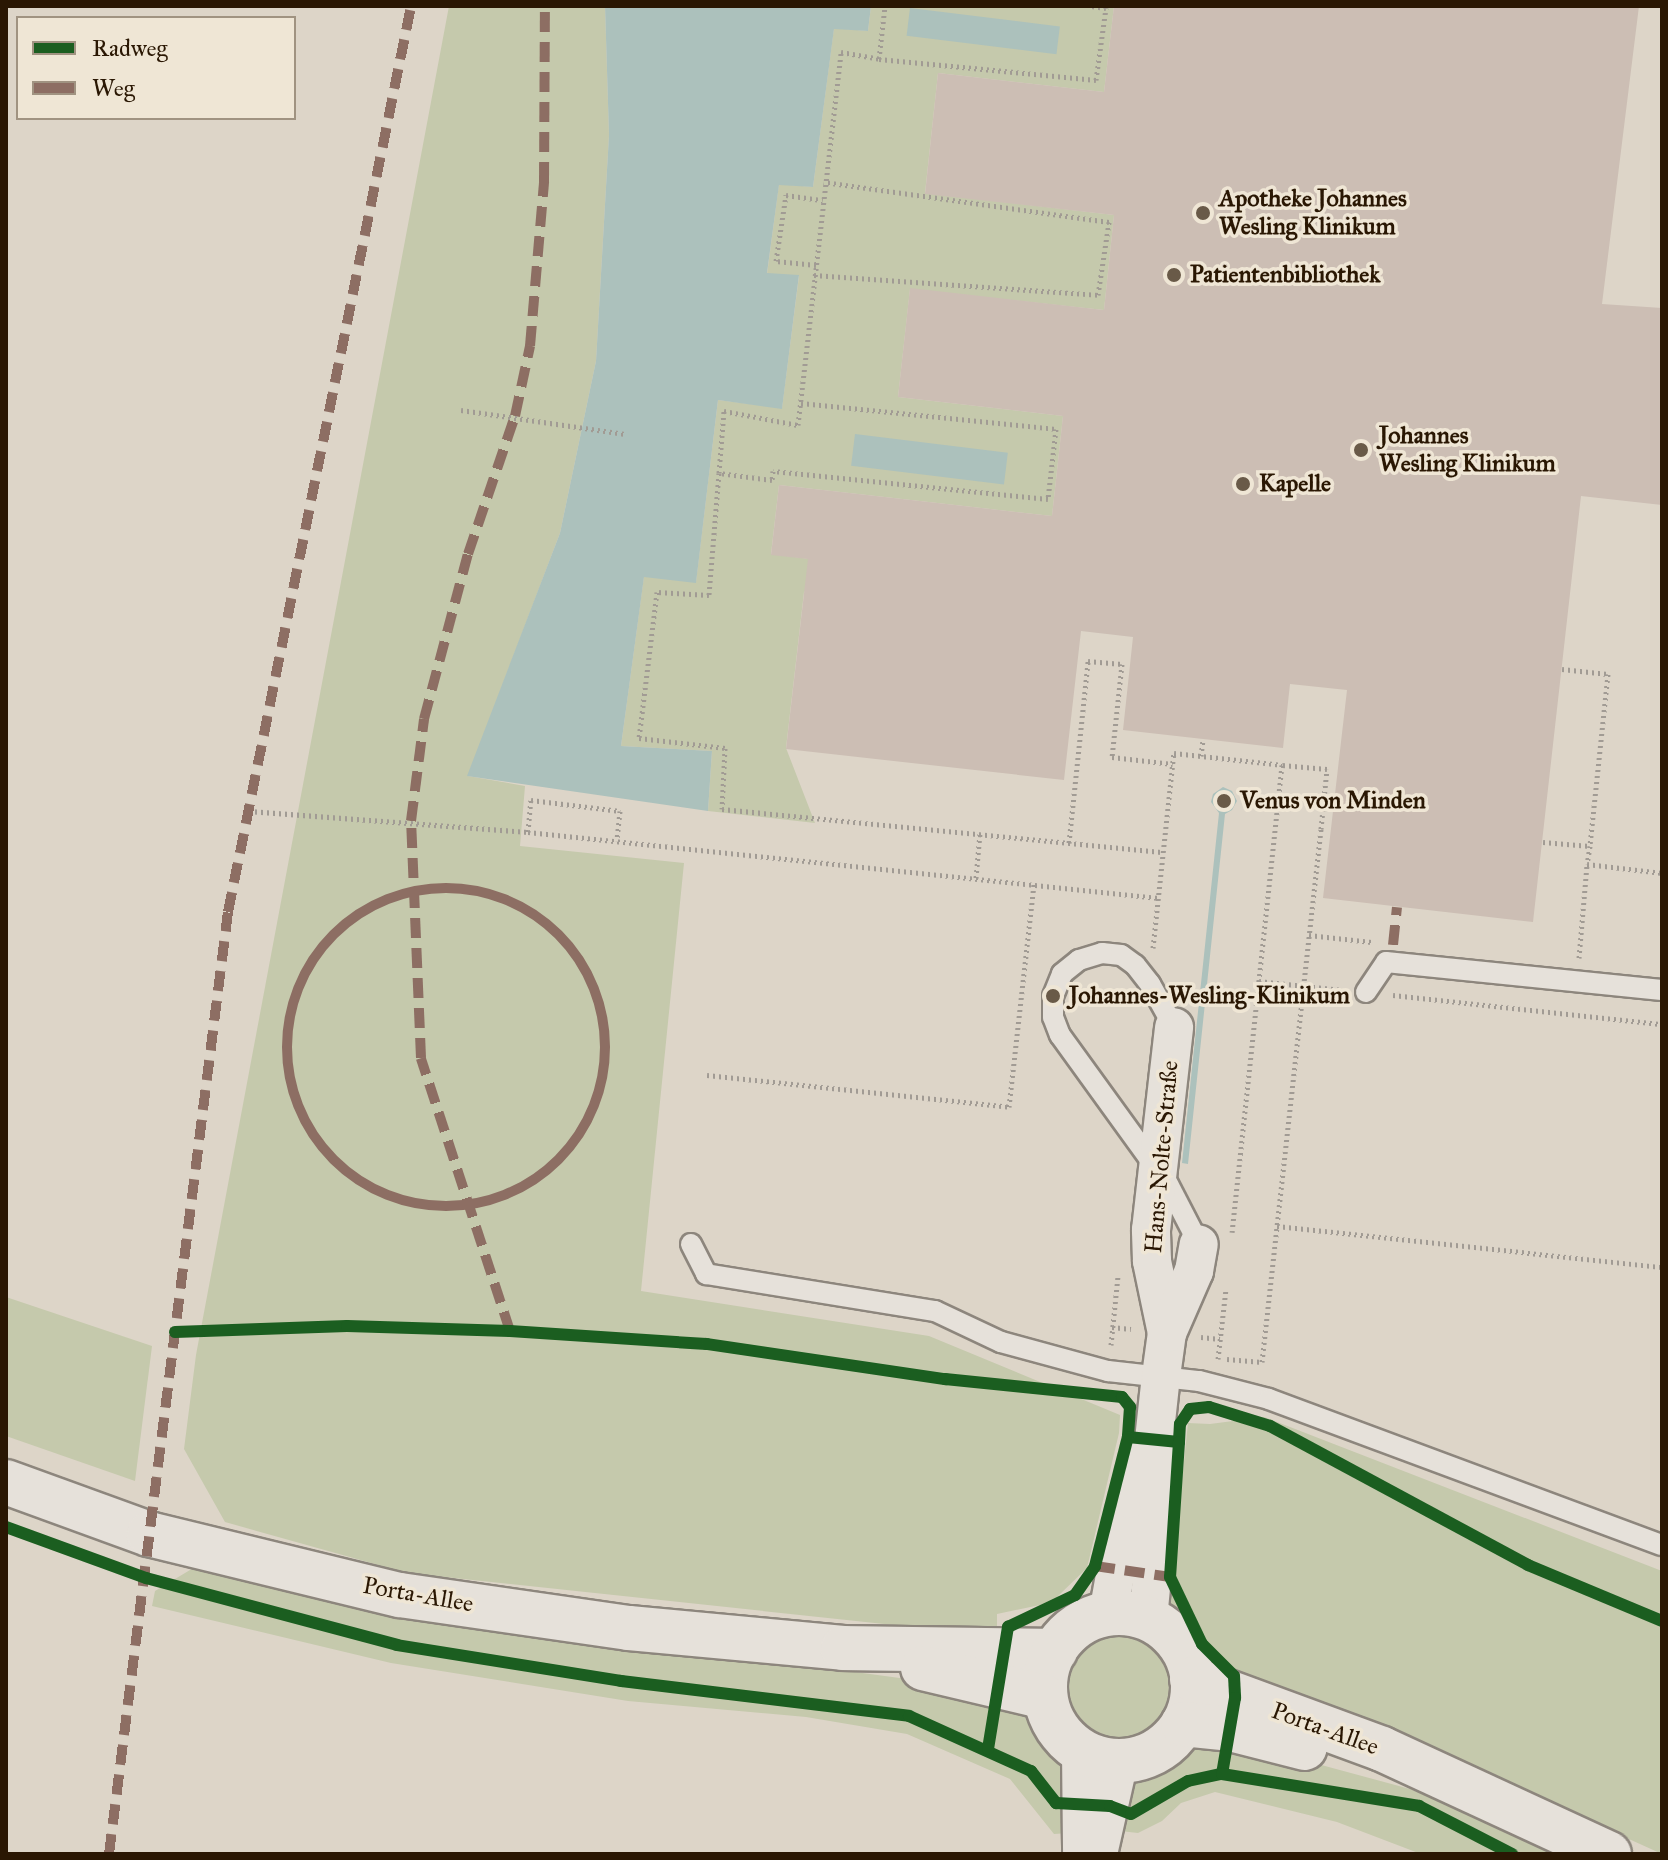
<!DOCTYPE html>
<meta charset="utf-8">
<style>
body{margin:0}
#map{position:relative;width:1668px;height:1860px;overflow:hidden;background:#ddd5c8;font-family:"IM FELL Great Primer",serif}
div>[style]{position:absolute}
.green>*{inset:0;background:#c5c9ac}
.round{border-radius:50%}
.water>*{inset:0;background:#acc1bc;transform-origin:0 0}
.building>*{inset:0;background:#ccbeb4}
.path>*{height:5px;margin-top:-2.5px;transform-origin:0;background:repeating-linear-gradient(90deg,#a19b94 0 2px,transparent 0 6px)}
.roads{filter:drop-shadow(2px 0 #8d867d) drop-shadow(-2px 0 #8d867d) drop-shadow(0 2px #8d867d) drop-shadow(0 -2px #8d867d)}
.service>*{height:20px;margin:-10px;padding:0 10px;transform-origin:10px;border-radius:10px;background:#e6e1da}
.minor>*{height:38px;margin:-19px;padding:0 19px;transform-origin:19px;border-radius:19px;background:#e6e1da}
.tertiary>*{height:44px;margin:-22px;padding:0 22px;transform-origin:22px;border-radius:22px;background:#e6e1da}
.tertiary>.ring{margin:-22px;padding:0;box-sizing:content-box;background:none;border:44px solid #e6e1da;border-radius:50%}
.quiet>*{height:10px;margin-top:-5px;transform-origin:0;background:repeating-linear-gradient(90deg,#8d6e63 0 20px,transparent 0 30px)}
.quiet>.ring{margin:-5px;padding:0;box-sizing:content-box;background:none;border:10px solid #8d6e63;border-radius:50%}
.cycleway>*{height:12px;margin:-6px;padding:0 6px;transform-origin:6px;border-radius:6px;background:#1b5e20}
.dots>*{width:22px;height:22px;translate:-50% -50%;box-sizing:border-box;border:4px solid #efe6d5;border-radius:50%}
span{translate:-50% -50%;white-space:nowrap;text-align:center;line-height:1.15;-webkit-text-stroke:7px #efe6d5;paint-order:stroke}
.poi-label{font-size:24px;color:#2a1703;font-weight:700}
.left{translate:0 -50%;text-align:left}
.street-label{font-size:24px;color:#2a1703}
.frame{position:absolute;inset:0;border:8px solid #2a1703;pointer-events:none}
.legend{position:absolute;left:16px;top:16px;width:280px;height:104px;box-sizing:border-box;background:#efe6d5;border:2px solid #a09381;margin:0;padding:10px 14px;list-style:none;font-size:24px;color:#2a1703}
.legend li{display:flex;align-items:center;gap:16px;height:40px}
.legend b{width:40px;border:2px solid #a09381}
</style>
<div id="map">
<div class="green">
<div style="clip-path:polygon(449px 6px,605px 6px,609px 135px,596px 361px,560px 533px,468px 776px,525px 786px,520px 846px,684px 863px,641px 1291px,929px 1336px,1120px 1415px,1119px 1433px,1087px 1568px,1057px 1597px,1040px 1605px,997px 1614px,997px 1636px,407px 1573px,225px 1522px,184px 1449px,196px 1355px)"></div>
<div style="clip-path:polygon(871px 6px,1114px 6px,1104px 92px,938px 73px,925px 193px,1114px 215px,1104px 310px,910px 289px,898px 397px,1063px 416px,1052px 516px,779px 485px,771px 554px,841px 563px,804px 592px,786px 748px,815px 823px,708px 811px,712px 751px,621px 746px,644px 576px,696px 582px,718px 400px,782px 408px,799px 276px,767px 274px,779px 184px,813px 187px,834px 28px,868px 31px)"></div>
<div style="clip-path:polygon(6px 1297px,152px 1346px,135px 1481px,6px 1436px)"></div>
<div style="clip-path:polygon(1264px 1417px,1662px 1571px,1662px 1854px,1483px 1773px,1207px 1663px,1163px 1601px,1159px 1585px,1183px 1471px,1188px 1423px,1210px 1424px)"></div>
<div style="clip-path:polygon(200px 1564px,722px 1654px,974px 1688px,1031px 1711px,1051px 1736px,1064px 1762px,1069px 1833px,1054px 1834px,1010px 1779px,907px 1734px,806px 1717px,628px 1701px,391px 1663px,152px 1606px,155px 1591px)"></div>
<div class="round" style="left:1069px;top:1636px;width:102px;height:102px"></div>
<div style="clip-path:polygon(1213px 1742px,1277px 1753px,1410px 1789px,1567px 1854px,1421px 1854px,1337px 1822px,1215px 1792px,1181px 1803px,1162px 1821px,1138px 1833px,1120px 1831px,1128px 1787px,1139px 1774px,1184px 1747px)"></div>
</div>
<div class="water">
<div style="clip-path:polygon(605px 6px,871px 6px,868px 31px,834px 29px,813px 187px,779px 185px,767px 273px,799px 275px,782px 409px,718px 400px,696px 583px,644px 577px,621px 746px,712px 751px,708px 811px,467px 776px,560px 533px,596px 361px,609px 135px)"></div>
<div style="left:910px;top:8px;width:151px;height:28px;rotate:7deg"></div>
<div style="left:855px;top:434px;width:154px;height:32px;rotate:7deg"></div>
<div style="clip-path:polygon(1223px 787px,1232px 791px,1237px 801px,1232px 810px,1225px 814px,1188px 1164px,1182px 1163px,1219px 813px,1211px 802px,1213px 794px)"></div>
</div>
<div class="building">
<div style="clip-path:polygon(1114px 6px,1639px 6px,1602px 304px,1662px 308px,1662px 505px,1581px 496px,1533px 922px,1323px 898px,1347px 690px,1290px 684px,1283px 748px,1123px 730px,1133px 637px,1081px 631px,1064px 780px,786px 749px,808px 559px,771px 555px,779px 485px,1052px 516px,1063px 416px,898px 397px,910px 288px,1104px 310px,1114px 215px,925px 194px,938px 73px,1104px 92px)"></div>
</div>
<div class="path">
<div style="left:879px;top:59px;width:218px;rotate:5.5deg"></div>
<div style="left:1096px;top:80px;width:73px;rotate:-82.1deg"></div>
<div style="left:1106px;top:8px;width:15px;rotate:-172deg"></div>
<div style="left:816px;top:265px;width:40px;rotate:-174.3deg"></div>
<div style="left:776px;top:261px;width:67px;rotate:-81.4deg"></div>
<div style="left:786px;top:195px;width:37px;rotate:8deg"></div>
<div style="left:814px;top:275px;width:285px;rotate:4deg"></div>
<div style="left:1098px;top:295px;width:74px;rotate:-81.4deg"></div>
<div style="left:1109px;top:222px;width:288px;rotate:-172deg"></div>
<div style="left:801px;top:403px;width:256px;rotate:5.8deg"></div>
<div style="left:1056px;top:429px;width:70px;rotate:96.5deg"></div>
<div style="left:1048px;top:499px;width:276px;rotate:-174.2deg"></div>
<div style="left:773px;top:471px;width:9px;rotate:96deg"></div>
<div style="left:772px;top:480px;width:53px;rotate:-172.5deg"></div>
<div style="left:719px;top:473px;width:122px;rotate:94.7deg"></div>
<div style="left:709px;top:595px;width:52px;rotate:-176.7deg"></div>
<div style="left:657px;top:592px;width:147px;rotate:97deg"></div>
<div style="left:639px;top:738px;width:87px;rotate:6.6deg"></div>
<div style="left:725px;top:748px;width:61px;rotate:92.8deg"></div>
<div style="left:722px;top:809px;width:444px;rotate:5.6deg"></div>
<div style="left:461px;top:410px;width:166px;rotate:8.3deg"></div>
<div style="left:719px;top:473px;width:62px;rotate:-85.4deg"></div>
<div style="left:724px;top:411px;width:75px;rotate:10.7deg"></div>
<div style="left:798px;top:425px;width:375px;rotate:-83.4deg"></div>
<div style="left:841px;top:52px;width:39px;rotate:10deg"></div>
<div style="left:879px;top:59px;width:53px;rotate:-83.5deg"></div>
<div style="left:1562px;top:669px;width:46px;rotate:6.2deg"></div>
<div style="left:1608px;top:674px;width:173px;rotate:96deg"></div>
<div style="left:1201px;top:756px;width:17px;rotate:-83deg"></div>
<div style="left:249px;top:811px;width:280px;rotate:4.3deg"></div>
<div style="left:528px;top:832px;width:634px;rotate:5.97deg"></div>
<div style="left:528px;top:832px;width:32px;rotate:-85deg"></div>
<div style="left:531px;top:800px;width:90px;rotate:7deg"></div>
<div style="left:620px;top:811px;width:30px;rotate:96deg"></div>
<div style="left:1543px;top:842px;width:47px;rotate:4.9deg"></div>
<div style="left:1590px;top:846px;width:18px;rotate:99deg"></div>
<div style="left:1587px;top:864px;width:76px;rotate:6.8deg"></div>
<div style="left:1069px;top:843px;width:183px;rotate:-84deg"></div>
<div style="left:1088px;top:661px;width:34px;rotate:5deg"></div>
<div style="left:1122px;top:664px;width:94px;rotate:96.1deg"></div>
<div style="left:1112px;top:757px;width:61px;rotate:6.5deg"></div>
<div style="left:976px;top:878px;width:45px;rotate:-84.9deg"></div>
<div style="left:1309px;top:935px;width:63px;rotate:6.3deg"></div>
<div style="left:1153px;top:948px;width:196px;rotate:-83.9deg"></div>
<div style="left:1174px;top:753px;width:109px;rotate:6.3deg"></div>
<div style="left:1282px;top:765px;width:470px;rotate:96.1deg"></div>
<div style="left:1579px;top:958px;width:94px;rotate:-85.1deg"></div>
<div style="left:1259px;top:981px;width:84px;rotate:6.1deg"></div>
<div style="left:1393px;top:995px;width:271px;rotate:6.2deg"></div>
<div style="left:707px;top:1075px;width:304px;rotate:6deg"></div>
<div style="left:1009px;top:1107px;width:224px;rotate:-83.6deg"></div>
<div style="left:1277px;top:1226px;width:387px;rotate:6.1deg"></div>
<div style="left:1112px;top:1327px;width:19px;rotate:6deg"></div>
<div style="left:1201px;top:1337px;width:19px;rotate:6deg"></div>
<div style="left:1111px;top:1345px;width:69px;rotate:-84.2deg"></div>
<div style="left:1218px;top:1359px;width:70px;rotate:-83.5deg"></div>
<div style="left:1227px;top:1359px;width:35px;rotate:5deg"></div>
<div style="left:1262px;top:1362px;width:536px;rotate:-83.68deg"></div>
<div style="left:1321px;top:829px;width:60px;rotate:-84.3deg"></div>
<div style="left:1327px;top:769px;width:45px;rotate:-174.9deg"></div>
</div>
<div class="roads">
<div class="service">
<div style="left:1366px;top:992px;width:36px;rotate:-56deg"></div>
<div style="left:1386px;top:962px;width:277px;rotate:5.8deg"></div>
<div style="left:1174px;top:1027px;width:49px;rotate:-119.2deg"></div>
<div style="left:1150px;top:984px;width:24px;rotate:-128deg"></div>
<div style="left:1135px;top:965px;width:17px;rotate:-144deg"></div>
<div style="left:1121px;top:955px;width:19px;rotate:-174deg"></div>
<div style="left:1102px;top:953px;width:24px;rotate:163deg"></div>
<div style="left:1079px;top:960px;width:22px;rotate:141deg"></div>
<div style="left:1062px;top:974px;width:24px;rotate:112deg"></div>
<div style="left:1053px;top:996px;width:21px;rotate:90deg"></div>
<div style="left:1053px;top:1017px;width:19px;rotate:69deg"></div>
<div style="left:1060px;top:1035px;width:184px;rotate:54.1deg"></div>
<div style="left:1168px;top:1184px;width:68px;rotate:62.7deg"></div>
<div style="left:691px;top:1244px;width:34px;rotate:63deg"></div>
<div style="left:706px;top:1274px;width:232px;rotate:9.2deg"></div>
<div style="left:935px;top:1311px;width:73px;rotate:25.2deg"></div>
<div style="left:1001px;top:1342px;width:111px;rotate:15.2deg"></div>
<div style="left:1108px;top:1371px;width:92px;rotate:6.3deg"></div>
<div style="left:1199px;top:1381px;width:72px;rotate:14.4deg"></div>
<div style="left:1269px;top:1399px;width:419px;rotate:20.4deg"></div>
</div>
<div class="minor">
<div style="left:1167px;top:1333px;width:74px;rotate:-101.8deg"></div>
<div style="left:1152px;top:1261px;width:31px;rotate:-92deg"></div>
<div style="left:1151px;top:1230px;width:204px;rotate:-83.5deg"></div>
<div style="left:1108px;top:1614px;width:117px;rotate:-79.7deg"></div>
<div style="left:1129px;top:1499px;width:57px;rotate:-67.5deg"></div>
<div style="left:1148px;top:1619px;width:115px;rotate:-84.5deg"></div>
<div style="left:1159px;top:1505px;width:65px;rotate:-94.4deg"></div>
<div style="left:1154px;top:1440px;width:64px;rotate:-83.8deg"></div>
<div style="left:1161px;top:1376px;width:43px;rotate:-82.1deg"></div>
<div style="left:1167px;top:1333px;width:68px;rotate:-66.5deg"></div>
<div style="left:1194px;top:1271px;width:27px;rotate:-80deg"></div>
<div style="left:1081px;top:1751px;width:103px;rotate:89.4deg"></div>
<div style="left:1098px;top:1854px;width:95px;rotate:-77.3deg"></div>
</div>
<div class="tertiary">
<div style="left:6px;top:1482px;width:152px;rotate:20deg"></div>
<div style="left:149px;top:1534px;width:258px;rotate:13.7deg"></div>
<div style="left:400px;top:1595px;width:231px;rotate:8.2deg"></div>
<div style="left:629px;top:1628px;width:215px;rotate:5.3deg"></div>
<div style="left:843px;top:1648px;width:212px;rotate:0.8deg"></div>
<div class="ring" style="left:1045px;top:1613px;width:104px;height:104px"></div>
<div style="left:923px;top:1668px;width:125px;rotate:13.4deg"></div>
<div style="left:1192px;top:1679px;width:202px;rotate:20.2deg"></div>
<div style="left:1382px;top:1749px;width:250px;rotate:24.8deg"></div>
<div style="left:1183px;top:1724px;width:47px;rotate:6.1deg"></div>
<div style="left:1230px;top:1729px;width:77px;rotate:14.2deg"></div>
</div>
</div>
<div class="quiet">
<div class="ring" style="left:287px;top:888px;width:308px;height:308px"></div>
<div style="left:1393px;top:945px;width:38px;rotate:-84deg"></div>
<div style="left:510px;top:1331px;width:287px;rotate:-108.1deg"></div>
<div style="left:421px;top:1058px;width:237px;rotate:-92.4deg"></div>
<div style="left:411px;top:821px;width:103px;rotate:-82.7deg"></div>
<div style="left:424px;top:719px;width:171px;rotate:-75.1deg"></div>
<div style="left:468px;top:554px;width:146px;rotate:-71.2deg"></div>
<div style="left:515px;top:416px;width:72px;rotate:-77.9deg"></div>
<div style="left:530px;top:346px;width:165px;rotate:-85.1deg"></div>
<div style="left:544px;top:182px;width:176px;rotate:-89.7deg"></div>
<div style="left:1095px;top:1566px;width:76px;rotate:8.3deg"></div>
<div style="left:109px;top:1854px;width:949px;rotate:-82.8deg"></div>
<div style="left:228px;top:912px;width:924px;rotate:-78.58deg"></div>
</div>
<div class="cycleway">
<div style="left:175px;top:1332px;width:172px;rotate:-2deg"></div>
<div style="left:347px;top:1326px;width:163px;rotate:1.8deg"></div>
<div style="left:510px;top:1331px;width:197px;rotate:3.8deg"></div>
<div style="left:707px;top:1344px;width:241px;rotate:8.4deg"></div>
<div style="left:945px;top:1379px;width:178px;rotate:5.8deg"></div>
<div style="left:1122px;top:1397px;width:13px;rotate:51deg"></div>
<div style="left:1130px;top:1407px;width:30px;rotate:94deg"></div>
<div style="left:1128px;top:1437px;width:51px;rotate:5.6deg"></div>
<div style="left:1179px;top:1442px;width:18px;rotate:-87deg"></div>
<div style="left:1180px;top:1424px;width:18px;rotate:-56deg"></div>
<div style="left:1190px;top:1409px;width:19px;rotate:-6deg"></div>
<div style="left:1209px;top:1407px;width:64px;rotate:17.3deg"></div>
<div style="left:1270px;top:1426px;width:293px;rotate:28.3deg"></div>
<div style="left:1528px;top:1565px;width:145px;rotate:22.7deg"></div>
<div style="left:1179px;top:1442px;width:135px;rotate:93.8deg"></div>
<div style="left:1170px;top:1577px;width:74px;rotate:64.5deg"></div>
<div style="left:1202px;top:1644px;width:45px;rotate:45deg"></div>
<div style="left:1234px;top:1676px;width:22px;rotate:87deg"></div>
<div style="left:1235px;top:1698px;width:77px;rotate:99.7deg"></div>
<div style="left:6px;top:1527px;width:149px;rotate:20deg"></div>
<div style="left:146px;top:1578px;width:260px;rotate:14.9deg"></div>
<div style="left:397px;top:1645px;width:227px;rotate:9.1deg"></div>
<div style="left:621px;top:1681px;width:290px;rotate:6.9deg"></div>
<div style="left:909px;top:1716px;width:134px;rotate:24.3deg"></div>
<div style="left:1031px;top:1771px;width:41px;rotate:52deg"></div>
<div style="left:1056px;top:1803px;width:54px;rotate:3.2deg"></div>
<div style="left:1110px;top:1806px;width:22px;rotate:21deg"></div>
<div style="left:1131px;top:1814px;width:66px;rotate:-30.1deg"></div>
<div style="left:1188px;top:1781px;width:35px;rotate:-12deg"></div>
<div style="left:1222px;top:1774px;width:200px;rotate:9.2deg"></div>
<div style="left:1419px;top:1806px;width:105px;rotate:27.3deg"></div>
<div style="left:988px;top:1749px;width:124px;rotate:-80.7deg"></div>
<div style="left:1008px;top:1627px;width:74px;rotate:-25.5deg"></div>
<div style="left:1075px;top:1595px;width:35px;rotate:-55deg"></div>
<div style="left:1095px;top:1566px;width:133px;rotate:-75.7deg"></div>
</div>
<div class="dots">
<div style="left:1203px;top:213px;background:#695a48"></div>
<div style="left:1174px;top:275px;background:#695a48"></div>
<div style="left:1361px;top:450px;background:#695a48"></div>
<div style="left:1243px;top:484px;background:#695a48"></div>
<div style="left:1224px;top:801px;background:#695a48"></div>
<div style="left:1053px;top:996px;background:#695a48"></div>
</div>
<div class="poi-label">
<span class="left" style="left:1219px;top:213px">Apotheke Johannes<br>Wesling Klinikum</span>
<span class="left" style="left:1190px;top:275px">Patientenbibliothek</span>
<span class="left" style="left:1379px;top:450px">Johannes<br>Wesling Klinikum</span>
<span class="left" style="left:1259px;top:484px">Kapelle</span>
<span class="left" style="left:1240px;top:801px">Venus von Minden</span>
<span class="left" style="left:1069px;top:996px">Johannes-Wesling-Klinikum</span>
</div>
<div class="street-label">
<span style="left:1162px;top:1157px;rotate:-85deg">Hans-Nolte-Straße</span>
<span style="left:418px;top:1595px;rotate:10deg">Porta-Allee</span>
<span style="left:1325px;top:1729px;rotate:20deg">Porta-Allee</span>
</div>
<div class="frame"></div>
<ul class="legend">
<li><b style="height:10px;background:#1b5e20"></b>Radweg</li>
<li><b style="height:10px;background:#8d6e63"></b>Weg</li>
</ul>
</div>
